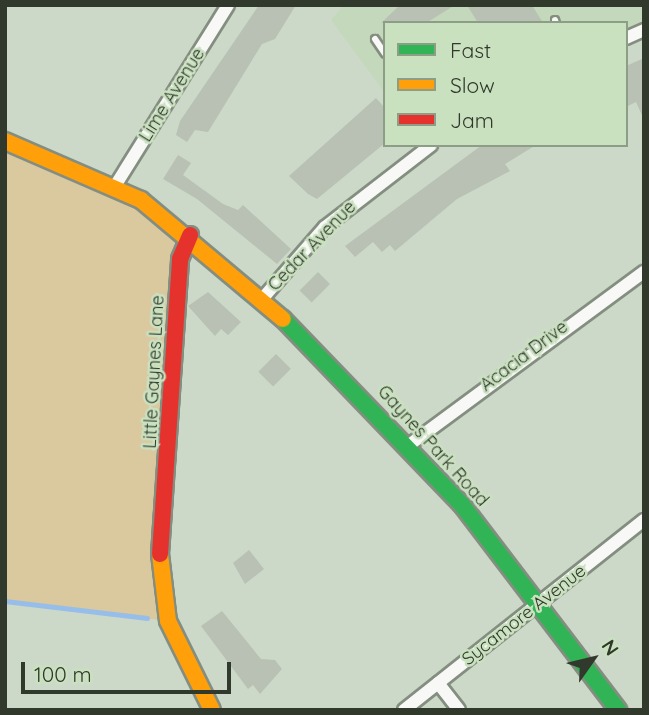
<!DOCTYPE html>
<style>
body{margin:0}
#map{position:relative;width:649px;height:715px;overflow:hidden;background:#cdd9c8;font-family:Quicksand,sans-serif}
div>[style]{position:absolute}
.built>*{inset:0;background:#c4d8bb}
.green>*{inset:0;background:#dac89f}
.stream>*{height:4.5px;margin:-2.25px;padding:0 2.25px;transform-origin:2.25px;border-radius:2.25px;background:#97bee8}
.building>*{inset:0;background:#b8c1b4;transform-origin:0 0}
.roads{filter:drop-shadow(2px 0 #848e80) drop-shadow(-2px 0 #848e80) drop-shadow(0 2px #848e80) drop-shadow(0 -2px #848e80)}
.lane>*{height:6px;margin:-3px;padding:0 3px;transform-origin:3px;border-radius:3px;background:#f8f9f7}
.street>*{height:12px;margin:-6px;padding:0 6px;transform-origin:6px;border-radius:6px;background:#f8f9f7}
.fast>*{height:16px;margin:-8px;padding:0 8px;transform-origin:8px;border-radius:8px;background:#30b455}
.slow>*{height:16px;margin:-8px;padding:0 8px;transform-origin:8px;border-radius:8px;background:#ff9f0a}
.jam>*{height:16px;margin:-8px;padding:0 8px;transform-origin:8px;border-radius:8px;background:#e5322d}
span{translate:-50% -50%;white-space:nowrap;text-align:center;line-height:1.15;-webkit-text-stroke:5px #cae1c0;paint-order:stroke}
.street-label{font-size:18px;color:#30392c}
.frame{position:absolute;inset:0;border:7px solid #30392c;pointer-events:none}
.legend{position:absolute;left:383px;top:21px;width:245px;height:126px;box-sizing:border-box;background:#cae1c0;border:2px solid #8c9e85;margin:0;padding:9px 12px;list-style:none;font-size:21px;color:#30392c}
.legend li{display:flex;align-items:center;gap:14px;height:35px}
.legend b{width:35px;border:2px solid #8c9e85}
.north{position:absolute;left:558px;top:624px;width:70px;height:70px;-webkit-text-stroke:5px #cae1c0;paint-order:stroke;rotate:56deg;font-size:19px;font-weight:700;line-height:28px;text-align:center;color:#30392c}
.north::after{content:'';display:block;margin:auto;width:24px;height:32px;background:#30392c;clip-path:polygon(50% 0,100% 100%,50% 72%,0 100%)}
.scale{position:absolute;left:21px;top:662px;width:210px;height:32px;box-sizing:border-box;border:4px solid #30392c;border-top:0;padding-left:9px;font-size:21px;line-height:24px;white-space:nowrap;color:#30392c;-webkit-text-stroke:5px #cae1c0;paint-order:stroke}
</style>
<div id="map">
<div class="built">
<div style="clip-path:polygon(344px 5px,644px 5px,644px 30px,626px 38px,626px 23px,385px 23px,385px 93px,331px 20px)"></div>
</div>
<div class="green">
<div style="clip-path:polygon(5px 141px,81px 171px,190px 235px,159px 570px,168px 621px,5px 601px)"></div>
</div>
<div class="stream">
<div style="left:5px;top:601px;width:143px;rotate:6.8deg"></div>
</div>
<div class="building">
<div style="clip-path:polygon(259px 5px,296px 5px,275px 39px,262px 44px,208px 132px,195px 130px,187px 142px,176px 135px,180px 121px)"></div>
<div style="clip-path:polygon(400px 5px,455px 5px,426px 23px,381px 23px)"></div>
<div style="clip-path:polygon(467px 5px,532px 5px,543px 23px,478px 23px)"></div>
<div style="clip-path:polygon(644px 58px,644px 120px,636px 102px,626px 107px,626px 66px)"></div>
<div style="clip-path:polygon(376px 98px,385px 108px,385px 143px,317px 199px,308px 194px,289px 176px)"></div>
<div style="clip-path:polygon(482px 145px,536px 145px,505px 164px,510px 171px,457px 199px,395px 251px,390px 245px,382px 252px,373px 242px,355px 257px,345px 246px)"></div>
<div style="clip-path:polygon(178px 155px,191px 163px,183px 175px,223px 204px,238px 210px,243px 205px,291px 249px,277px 264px,197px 199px,163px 179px)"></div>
<div style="left:318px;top:272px;width:17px;height:26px;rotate:45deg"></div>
<div style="clip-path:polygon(208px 292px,241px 322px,228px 335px,221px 329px,215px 336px,188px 306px)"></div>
<div style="left:276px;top:354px;width:21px;height:25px;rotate:45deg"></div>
<div style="clip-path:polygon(249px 550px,264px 569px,245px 584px,233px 563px)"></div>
<div style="clip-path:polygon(222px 611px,261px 659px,275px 660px,282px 669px,260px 694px,253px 685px,248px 689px,201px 626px)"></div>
</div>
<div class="roads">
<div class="lane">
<div style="left:555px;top:20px;width:3px;rotate:72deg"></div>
<div style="left:375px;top:39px;width:18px;rotate:56deg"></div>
</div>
<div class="street">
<div style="left:626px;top:38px;width:20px;rotate:-24deg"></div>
<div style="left:115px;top:186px;width:213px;rotate:-58deg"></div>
<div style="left:263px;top:298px;width:94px;rotate:-48.9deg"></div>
<div style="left:325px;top:227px;width:134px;rotate:-37.7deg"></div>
<div style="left:409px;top:445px;width:292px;rotate:-36.4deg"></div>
<div style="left:438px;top:683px;width:34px;rotate:52deg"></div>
<div style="left:404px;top:710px;width:306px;rotate:-38.4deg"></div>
</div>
<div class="fast">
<div style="left:283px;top:319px;width:258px;rotate:46.1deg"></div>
<div style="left:462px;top:505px;width:258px;rotate:52.7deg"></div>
</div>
<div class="slow">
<div style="left:5px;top:141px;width:148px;rotate:23.5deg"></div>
<div style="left:141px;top:200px;width:185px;rotate:40deg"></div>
<div style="left:160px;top:554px;width:67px;rotate:83.2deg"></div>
<div style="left:168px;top:621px;width:99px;rotate:63.7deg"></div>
</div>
<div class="jam">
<div style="left:160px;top:554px;width:296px;rotate:-86.1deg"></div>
<div style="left:180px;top:259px;width:26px;rotate:-67deg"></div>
</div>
</div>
<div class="street-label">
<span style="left:172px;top:95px;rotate:-58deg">Lime Avenue</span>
<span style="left:312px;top:246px;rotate:-46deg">Cedar Avenue</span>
<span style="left:524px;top:356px;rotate:-37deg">Acacia Drive</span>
<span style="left:154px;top:372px;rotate:-87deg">Little Gaynes Lane</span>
<span style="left:433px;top:446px;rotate:48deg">Gaynes Park Road</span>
<span style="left:524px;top:615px;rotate:-38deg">Sycamore Avenue</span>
</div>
<div class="frame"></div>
<ul class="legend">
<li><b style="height:9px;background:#30b455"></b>Fast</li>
<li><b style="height:9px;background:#ff9f0a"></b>Slow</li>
<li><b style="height:9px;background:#e5322d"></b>Jam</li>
</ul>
<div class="north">N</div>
<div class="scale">100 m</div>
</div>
